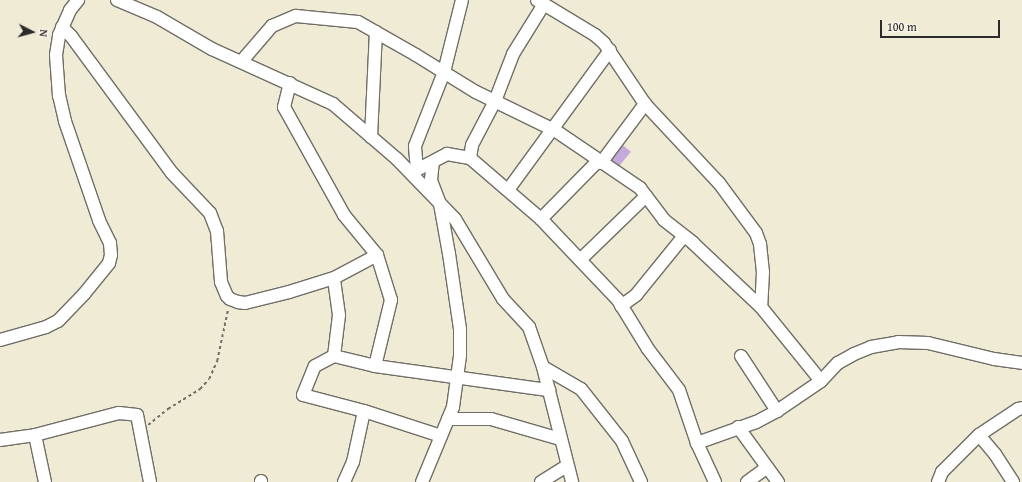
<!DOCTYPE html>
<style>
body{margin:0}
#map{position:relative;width:1022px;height:482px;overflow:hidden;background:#f0ebd4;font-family:"Gentium Book Plus",serif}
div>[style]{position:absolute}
.building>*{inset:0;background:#c4aada;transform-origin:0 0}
.path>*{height:1.5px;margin-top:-0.75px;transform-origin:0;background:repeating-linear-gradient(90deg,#706e66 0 3px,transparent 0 6px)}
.roads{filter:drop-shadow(1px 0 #706e66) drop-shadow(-1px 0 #706e66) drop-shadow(0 1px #706e66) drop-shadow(0 -1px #706e66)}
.minor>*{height:12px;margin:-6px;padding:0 6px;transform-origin:6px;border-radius:6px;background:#fff}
span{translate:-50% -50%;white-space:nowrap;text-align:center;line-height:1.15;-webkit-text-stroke:4px #f7f3e8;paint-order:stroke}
.north{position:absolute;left:12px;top:12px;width:40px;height:40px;-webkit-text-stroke:3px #f7f3e8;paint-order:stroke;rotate:96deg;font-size:11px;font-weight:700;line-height:16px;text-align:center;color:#2b2b2b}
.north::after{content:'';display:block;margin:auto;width:14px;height:18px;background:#2b2b2b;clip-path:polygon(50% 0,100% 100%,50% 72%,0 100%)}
.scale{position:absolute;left:880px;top:20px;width:120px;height:18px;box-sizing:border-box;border:2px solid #2b2b2b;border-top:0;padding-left:5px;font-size:12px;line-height:14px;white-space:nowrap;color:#2b2b2b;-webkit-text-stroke:3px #f7f3e8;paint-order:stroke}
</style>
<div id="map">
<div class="building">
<div style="left:620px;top:143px;width:14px;height:20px;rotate:39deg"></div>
</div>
<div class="path">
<div style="left:148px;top:425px;width:26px;rotate:-39deg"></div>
<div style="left:168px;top:409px;width:38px;rotate:-32deg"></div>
<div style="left:200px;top:389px;width:13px;rotate:-48deg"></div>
<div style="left:209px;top:379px;width:20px;rotate:-66deg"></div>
<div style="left:217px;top:361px;width:53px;rotate:-78.1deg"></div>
</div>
<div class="roads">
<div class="minor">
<div style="left:117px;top:0;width:43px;rotate:23deg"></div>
<div style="left:157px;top:17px;width:64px;rotate:30.2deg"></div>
<div style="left:212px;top:49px;width:133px;rotate:24.4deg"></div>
<div style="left:333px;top:104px;width:84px;rotate:40.7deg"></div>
<div style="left:397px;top:159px;width:83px;rotate:46deg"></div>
<div style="left:455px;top:219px;width:93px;rotate:59deg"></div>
<div style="left:503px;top:299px;width:38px;rotate:47deg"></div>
<div style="left:529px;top:327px;width:42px;rotate:70.7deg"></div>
<div style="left:543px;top:367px;width:119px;rotate:75.8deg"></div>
<div style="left:537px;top:0;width:68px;rotate:31.1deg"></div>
<div style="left:595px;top:35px;width:12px;rotate:42deg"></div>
<div style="left:604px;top:43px;width:73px;rotate:56.1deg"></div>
<div style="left:645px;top:104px;width:108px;rotate:46.9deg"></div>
<div style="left:719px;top:183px;width:62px;rotate:53.5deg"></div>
<div style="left:756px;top:233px;width:12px;rotate:70deg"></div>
<div style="left:760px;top:244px;width:28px;rotate:84deg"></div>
<div style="left:763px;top:272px;width:35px;rotate:93deg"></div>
<div style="left:761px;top:307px;width:95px;rotate:51deg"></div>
<div style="left:821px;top:381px;width:53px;rotate:145.7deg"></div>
<div style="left:777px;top:411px;width:24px;rotate:152deg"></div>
<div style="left:756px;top:422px;width:63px;rotate:160.4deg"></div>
<div style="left:62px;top:27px;width:13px;rotate:45deg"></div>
<div style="left:71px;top:36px;width:170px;rotate:53.6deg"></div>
<div style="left:172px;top:173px;width:55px;rotate:46.5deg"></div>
<div style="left:210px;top:213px;width:19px;rotate:69deg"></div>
<div style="left:217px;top:231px;width:51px;rotate:85.5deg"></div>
<div style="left:221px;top:282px;width:15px;rotate:67deg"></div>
<div style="left:227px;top:296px;width:4px;rotate:45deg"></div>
<div style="left:230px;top:299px;width:9px;rotate:21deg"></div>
<div style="left:238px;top:302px;width:7px;rotate:8deg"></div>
<div style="left:245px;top:303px;width:45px;rotate:-14deg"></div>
<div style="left:289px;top:292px;width:47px;rotate:-17.3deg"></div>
<div style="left:334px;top:278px;width:49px;rotate:-28.1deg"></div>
<div style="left:241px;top:62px;width:48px;rotate:-49.3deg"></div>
<div style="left:272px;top:26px;width:26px;rotate:-23deg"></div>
<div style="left:296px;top:16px;width:62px;rotate:5.5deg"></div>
<div style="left:358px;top:22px;width:67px;rotate:29.6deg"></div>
<div style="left:416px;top:55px;width:70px;rotate:31.7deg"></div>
<div style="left:476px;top:92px;width:89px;rotate:26deg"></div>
<div style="left:556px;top:131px;width:102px;rotate:34.2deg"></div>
<div style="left:640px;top:188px;width:40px;rotate:53deg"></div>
<div style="left:664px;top:220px;width:37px;rotate:38deg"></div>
<div style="left:693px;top:243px;width:93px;rotate:43.3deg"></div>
<div style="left:290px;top:83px;width:25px;rotate:104deg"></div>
<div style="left:284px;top:107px;width:124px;rotate:60.9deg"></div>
<div style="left:344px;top:215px;width:52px;rotate:50.5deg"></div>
<div style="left:377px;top:255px;width:47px;rotate:72.7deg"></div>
<div style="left:391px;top:300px;width:68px;rotate:103.6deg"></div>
<div style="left:371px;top:137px;width:105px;rotate:-87.3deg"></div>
<div style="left:470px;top:158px;width:13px;rotate:-81deg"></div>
<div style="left:472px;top:145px;width:50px;rotate:-62.4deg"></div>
<div style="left:495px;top:101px;width:50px;rotate:-69deg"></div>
<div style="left:513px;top:54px;width:59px;rotate:-58.2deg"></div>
<div style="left:601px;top:163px;width:74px;rotate:-53.3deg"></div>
<div style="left:417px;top:170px;width:24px;rotate:-95deg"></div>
<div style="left:415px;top:146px;width:79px;rotate:-68.6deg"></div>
<div style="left:444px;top:72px;width:74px;rotate:-76deg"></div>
<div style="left:411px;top:173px;width:41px;rotate:-27.8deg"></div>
<div style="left:447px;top:154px;width:23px;rotate:10deg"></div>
<div style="left:470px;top:158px;width:94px;rotate:40.7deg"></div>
<div style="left:541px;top:219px;width:112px;rotate:46.5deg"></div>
<div style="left:618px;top:300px;width:57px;rotate:58.5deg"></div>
<div style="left:648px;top:349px;width:51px;rotate:52.9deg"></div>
<div style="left:679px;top:390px;width:56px;rotate:71.2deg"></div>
<div style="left:697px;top:443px;width:43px;rotate:65.2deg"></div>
<div style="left:508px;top:190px;width:173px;rotate:-53.9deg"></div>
<div style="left:541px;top:219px;width:81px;rotate:-45.5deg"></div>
<div style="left:580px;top:260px;width:92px;rotate:-44.1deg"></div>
<div style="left:621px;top:306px;width:19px;rotate:-36deg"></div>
<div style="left:636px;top:295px;width:76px;rotate:-50.9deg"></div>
<div style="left:0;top:340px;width:48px;rotate:-15.8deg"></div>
<div style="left:46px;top:327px;width:13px;rotate:-27deg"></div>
<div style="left:58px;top:321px;width:37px;rotate:-46deg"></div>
<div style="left:84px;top:294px;width:40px;rotate:-51deg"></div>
<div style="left:109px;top:263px;width:8px;rotate:-76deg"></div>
<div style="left:111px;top:255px;width:12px;rotate:-95deg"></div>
<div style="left:110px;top:243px;width:25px;rotate:-116deg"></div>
<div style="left:99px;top:220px;width:105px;rotate:-109deg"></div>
<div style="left:65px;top:121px;width:26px;rotate:-103deg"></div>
<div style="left:59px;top:96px;width:41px;rotate:-94.2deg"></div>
<div style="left:56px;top:55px;width:20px;rotate:-81deg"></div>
<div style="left:59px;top:35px;width:27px;rotate:-66deg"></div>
<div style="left:70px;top:10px;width:13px;rotate:-51deg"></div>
<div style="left:334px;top:356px;width:41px;rotate:-83deg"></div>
<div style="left:339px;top:315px;width:37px;rotate:-98deg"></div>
<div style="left:741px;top:356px;width:66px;rotate:56.8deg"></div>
<div style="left:543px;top:367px;width:44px;rotate:30.1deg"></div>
<div style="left:581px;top:389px;width:66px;rotate:51.7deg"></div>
<div style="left:622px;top:441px;width:45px;rotate:65.1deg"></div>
<div style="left:821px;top:381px;width:25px;rotate:-47deg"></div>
<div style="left:838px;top:363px;width:18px;rotate:-29deg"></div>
<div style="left:854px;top:354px;width:18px;rotate:-22deg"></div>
<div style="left:871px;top:347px;width:27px;rotate:-10deg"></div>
<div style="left:898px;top:342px;width:30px;rotate:2deg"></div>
<div style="left:928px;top:343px;width:68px;rotate:13.6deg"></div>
<div style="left:994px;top:359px;width:28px;rotate:8deg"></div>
<div style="left:448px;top:419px;width:43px"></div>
<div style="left:491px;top:419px;width:72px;rotate:16.2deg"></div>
<div style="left:738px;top:427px;width:68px;rotate:54deg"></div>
<div style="left:35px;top:435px;width:48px;rotate:78deg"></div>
<div style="left:979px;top:435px;width:25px;rotate:50deg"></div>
<div style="left:995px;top:454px;width:33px;rotate:57deg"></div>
<div style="left:441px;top:436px;width:81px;rotate:-162deg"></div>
<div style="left:364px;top:411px;width:63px;rotate:-165.3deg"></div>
<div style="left:303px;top:395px;width:31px;rotate:-68deg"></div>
<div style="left:315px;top:366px;width:21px;rotate:-28deg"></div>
<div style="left:334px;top:356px;width:42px;rotate:13.7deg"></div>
<div style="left:375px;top:366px;width:176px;rotate:7.9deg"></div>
<div style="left:0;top:440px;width:35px;rotate:-8deg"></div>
<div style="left:35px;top:435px;width:87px;rotate:-14.7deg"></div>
<div style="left:119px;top:413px;width:18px;rotate:6deg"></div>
<div style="left:137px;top:415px;width:68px;rotate:79deg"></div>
<div style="left:261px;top:481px;width:1px;rotate:90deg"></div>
<div style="left:344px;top:482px;width:22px;rotate:-66deg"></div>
<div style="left:353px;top:462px;width:52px;rotate:-77.8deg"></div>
<div style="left:422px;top:482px;width:81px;rotate:-67.5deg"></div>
<div style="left:453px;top:407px;width:51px;rotate:-82.2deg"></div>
<div style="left:460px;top:356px;width:27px;rotate:-90deg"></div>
<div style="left:460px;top:329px;width:76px;rotate:-98.3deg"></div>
<div style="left:449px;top:254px;width:51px;rotate:-100.2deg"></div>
<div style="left:440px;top:204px;width:26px;rotate:-111deg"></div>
<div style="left:431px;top:180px;width:18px;rotate:-84deg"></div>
<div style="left:541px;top:482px;width:31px;rotate:-32deg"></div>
<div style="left:747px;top:482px;width:24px;rotate:-36deg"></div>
<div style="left:938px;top:482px;width:11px;rotate:-68deg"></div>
<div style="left:942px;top:472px;width:52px;rotate:-45deg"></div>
<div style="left:979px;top:435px;width:47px;rotate:-33.7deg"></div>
<div style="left:1018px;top:409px;width:4px;rotate:-14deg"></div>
</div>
</div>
<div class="north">N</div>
<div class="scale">100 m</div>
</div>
